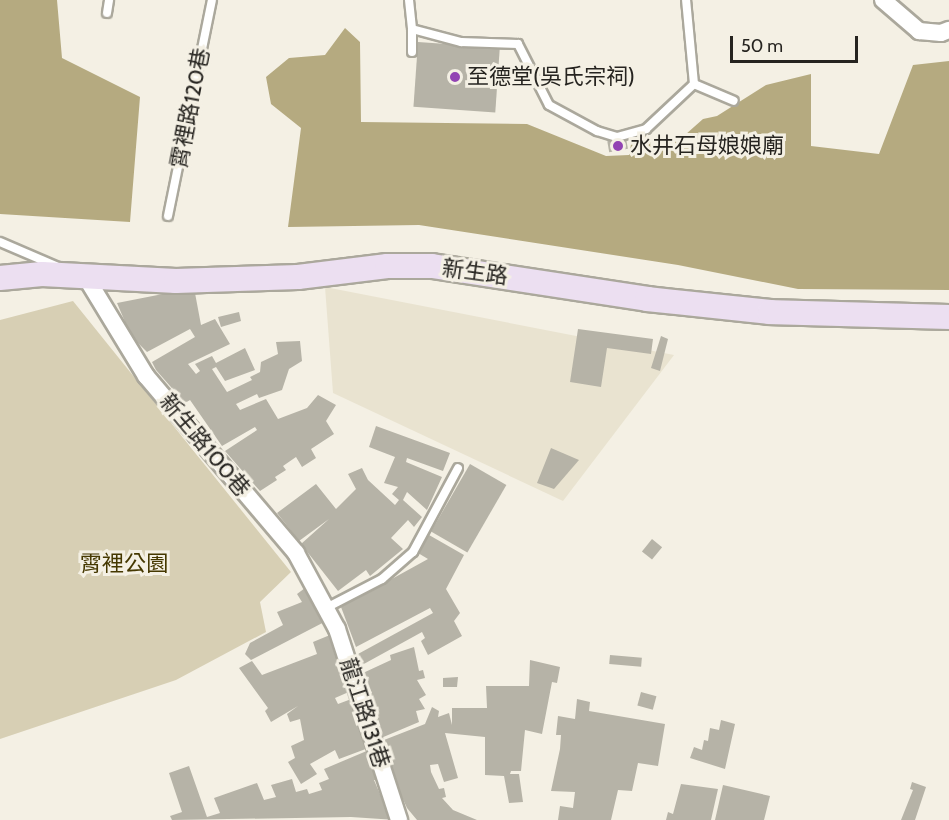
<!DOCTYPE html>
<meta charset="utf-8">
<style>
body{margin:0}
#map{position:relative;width:949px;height:820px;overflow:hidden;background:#f4f0e4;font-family:Cabin,"Noto Sans TC",sans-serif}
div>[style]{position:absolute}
.built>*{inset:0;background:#e9e3d0}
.green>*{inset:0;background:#d7cfb4}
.forest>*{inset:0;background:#b5aa80}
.building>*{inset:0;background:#b6b3a7;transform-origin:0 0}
.roads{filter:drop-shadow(2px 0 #aba89c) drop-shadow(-2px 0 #aba89c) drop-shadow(0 2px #aba89c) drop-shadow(0 -2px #aba89c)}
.lane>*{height:8px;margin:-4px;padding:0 4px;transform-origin:4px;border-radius:4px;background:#fff}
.street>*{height:16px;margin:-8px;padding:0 8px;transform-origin:8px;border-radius:8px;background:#fff}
.secondary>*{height:24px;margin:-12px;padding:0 12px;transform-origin:12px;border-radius:12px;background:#ecdff1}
.dots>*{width:16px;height:16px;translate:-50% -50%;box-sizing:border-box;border:3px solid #f4f0e4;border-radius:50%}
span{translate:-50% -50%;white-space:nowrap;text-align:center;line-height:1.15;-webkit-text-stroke:6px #f4f0e4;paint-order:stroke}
.poi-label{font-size:22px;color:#262420}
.left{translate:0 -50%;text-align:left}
.street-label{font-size:22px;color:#262420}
.park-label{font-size:22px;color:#453800}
.scale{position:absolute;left:730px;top:36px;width:128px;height:27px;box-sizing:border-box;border:3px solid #262420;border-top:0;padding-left:8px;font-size:18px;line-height:21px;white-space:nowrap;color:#262420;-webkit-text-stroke:4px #f4f0e4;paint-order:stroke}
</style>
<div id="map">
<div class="built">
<div style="clip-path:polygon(325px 287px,674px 355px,563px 501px,333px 393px)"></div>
</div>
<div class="green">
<div style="clip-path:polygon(73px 301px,291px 572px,260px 602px,266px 632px,176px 680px,0 739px,0 320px)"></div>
</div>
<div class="forest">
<div style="clip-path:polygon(0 0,57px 0,62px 58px,140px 97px,130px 222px,0 214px)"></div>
<div style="clip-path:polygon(345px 28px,360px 42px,361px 122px,527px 124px,606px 156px,629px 155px,633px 134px,677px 142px,703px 119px,717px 116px,766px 85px,811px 74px,811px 146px,879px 154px,913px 65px,949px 61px,949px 290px,798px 289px,678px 265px,419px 225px,288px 227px,301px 128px,271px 104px,266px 77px,289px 58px,325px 55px)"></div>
</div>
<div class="building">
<div style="left:418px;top:42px;width:82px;height:65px;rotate:4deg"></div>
<div style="left:626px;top:138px;width:11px;height:19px;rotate:80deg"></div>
<div style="clip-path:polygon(168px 293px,195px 293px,201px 325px,215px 319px,230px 344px,188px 364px,196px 374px,200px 371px,195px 364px,212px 356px,216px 363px,245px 348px,255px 370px,225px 381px,216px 367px,212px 369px,227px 392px,252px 380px,250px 377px,260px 372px,261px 362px,278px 354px,276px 342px,300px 341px,302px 361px,289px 369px,282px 390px,259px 398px,257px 394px,236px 404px,240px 410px,266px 399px,278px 419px,307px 408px,318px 395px,336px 405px,326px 421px,334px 434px,311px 449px,316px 458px,302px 467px,296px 457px,283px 466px,286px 470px,275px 477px,277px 480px,260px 491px,225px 451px,257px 430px,255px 427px,222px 446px,190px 400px,185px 403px,156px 370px,152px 362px,195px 337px,190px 329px,147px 352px,131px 336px,117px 303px)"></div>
<div style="clip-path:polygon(239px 312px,241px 321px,221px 327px,218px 317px)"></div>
<div style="clip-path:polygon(578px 329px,653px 339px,651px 354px,607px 348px,601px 387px,570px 382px)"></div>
<div style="clip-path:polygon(661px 336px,668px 339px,660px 371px,651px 368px)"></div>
<div style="clip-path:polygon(376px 426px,450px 453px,443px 471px,407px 458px,406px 462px,442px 477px,427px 510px,407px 492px,403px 500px,422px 517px,414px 527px,408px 520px,391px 538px,403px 549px,370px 576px,366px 570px,338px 591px,301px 544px,329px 519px,299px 541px,277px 513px,316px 484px,336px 509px,356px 489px,348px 474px,362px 468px,368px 480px,395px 505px,399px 500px,392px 494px,398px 487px,384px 483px,395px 457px,369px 447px)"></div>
<div style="clip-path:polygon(551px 448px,579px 460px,554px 489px,537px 483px)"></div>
<div style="left:470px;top:464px;width:42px;height:78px;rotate:30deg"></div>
<div style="clip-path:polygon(429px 535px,464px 555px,446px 589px,460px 613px,454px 621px,462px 636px,428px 655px,421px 641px,425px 638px,422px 632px,362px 665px,358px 654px,433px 613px,430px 608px,356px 647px,341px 607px,428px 559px,418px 553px)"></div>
<div style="left:652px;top:539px;width:13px;height:16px;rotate:39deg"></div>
<div style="clip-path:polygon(313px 582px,332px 618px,251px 660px,245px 654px,250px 643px,283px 625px,277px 612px,302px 602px,297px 594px)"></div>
<div style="clip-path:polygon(330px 635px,331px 639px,337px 637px,351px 691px,335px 698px,338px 704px,354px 698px,371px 747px,339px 759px,335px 750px,310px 764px,317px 774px,301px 784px,288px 762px,295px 758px,291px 746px,304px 740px,300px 719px,290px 722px,287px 714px,298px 706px,271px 722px,265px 711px,268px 708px,239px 668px,252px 661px,262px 675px,317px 654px,313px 642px)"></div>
<div style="clip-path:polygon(414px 647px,419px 671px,423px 670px,425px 678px,417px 680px,426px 695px,419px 699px,425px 709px,416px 711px,419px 722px,381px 738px,368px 695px,372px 693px,363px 673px,391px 660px,390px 655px)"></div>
<div style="left:610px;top:655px;width:32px;height:9px;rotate:5deg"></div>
<div style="clip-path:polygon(530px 660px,560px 667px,557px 683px,552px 682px,542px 734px,525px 730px,521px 771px,511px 771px,510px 774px,519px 774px,523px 802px,509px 803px,504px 776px,485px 775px,485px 737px,445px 733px,458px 778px,444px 782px,438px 764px,430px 765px,431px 772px,439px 789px,444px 788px,446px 797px,442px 798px,453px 810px,477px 820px,417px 820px,407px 808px,390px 771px,384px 740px,425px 724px,432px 707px,439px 711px,438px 717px,449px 713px,452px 725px,452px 708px,487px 708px,486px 686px,529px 686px)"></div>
<div style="clip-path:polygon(458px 677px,457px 687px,443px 687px,443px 678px)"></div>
<div style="left:641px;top:692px;width:16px;height:14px;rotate:15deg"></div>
<div style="clip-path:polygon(577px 699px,590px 702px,589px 711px,665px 724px,658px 766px,638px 763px,632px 791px,618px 790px,611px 820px,558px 820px,560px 806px,573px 808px,575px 792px,551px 791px,560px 749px,561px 735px,556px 735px,558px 716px,575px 719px)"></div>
<div style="clip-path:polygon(721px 720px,735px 724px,725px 769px,690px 758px,694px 747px,702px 750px,704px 740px,708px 741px,710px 728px,719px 730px)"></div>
<div style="clip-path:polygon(369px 750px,379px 780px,374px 780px,383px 801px,388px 800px,396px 820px,351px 817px,172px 820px,170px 816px,182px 812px,169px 773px,189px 766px,207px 817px,220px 813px,214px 798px,257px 783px,264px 800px,276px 797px,271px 785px,292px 779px,296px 792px,307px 789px,309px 794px,322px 790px,319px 783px,329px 779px,324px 769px)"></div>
<div style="clip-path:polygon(912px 782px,926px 787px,915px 820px,901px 820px,913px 790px,910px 789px)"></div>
<div style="clip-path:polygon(681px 784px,718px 789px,711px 820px,666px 820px,668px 812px,673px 814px)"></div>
<div style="clip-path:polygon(723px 785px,770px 796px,764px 820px,715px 820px)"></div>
</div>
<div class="roads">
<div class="lane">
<div style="left:409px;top:0;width:29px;rotate:84deg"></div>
<div style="left:412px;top:29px;width:51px;rotate:14.9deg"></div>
<div style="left:461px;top:42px;width:57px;rotate:2deg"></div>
<div style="left:518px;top:44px;width:68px;rotate:63.1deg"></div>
<div style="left:549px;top:105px;width:55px;rotate:28.4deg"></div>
<div style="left:597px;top:131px;width:21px;rotate:17deg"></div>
<div style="left:617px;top:137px;width:30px;rotate:-15deg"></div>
<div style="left:646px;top:129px;width:66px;rotate:-43.2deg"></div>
<div style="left:694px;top:84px;width:84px;rotate:-95.4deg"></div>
<div style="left:107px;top:13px;width:13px;rotate:-81deg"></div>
<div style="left:412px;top:29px;width:23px;rotate:90deg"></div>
<div style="left:694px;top:84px;width:43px;rotate:23deg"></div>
<div style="left:168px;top:216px;width:220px;rotate:-78.5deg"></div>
<div style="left:0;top:242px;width:61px;rotate:23.2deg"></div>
<div style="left:326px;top:608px;width:63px;rotate:-27.4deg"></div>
<div style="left:382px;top:579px;width:41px;rotate:-41.1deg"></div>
<div style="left:413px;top:552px;width:95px;rotate:-61.8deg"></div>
</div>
<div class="street">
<div style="left:883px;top:0;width:48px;rotate:40.7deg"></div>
<div style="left:919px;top:31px;width:22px;rotate:5deg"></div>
<div style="left:941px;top:33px;width:9px;rotate:-21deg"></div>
<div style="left:87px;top:279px;width:114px;rotate:58.7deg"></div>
<div style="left:146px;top:376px;width:232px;rotate:49.7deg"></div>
<div style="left:296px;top:553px;width:86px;rotate:61.7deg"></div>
<div style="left:337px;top:629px;width:201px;rotate:72deg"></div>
</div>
<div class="secondary">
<div style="left:0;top:278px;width:42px;rotate:-5.4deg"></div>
<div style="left:42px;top:274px;width:134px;rotate:3deg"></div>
<div style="left:176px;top:281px;width:122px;rotate:-1.9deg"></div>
<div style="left:298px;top:277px;width:90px;rotate:-7deg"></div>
<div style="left:387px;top:266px;width:45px"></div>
<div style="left:432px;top:266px;width:218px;rotate:8.7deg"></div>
<div style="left:647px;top:299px;width:124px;rotate:6deg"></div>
<div style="left:770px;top:312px;width:179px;rotate:1.6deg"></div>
</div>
</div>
<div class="dots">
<div style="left:455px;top:77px;background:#9243b3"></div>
<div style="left:618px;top:146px;background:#9243b3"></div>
</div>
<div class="poi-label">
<span class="left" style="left:467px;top:77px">至德堂(吳氏宗祠)</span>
<span class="left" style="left:630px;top:146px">水井石母娘娘廟</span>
</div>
<div class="street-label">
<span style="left:190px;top:108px;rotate:-79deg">霄裡路120巷</span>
<span style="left:475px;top:272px;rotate:8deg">新生路</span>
<span style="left:205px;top:445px;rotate:50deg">新生路100巷</span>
<span style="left:365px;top:713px;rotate:72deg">龍江路131巷</span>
</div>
<div class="park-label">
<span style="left:124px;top:564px">霄裡公園</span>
</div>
<div class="scale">50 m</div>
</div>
